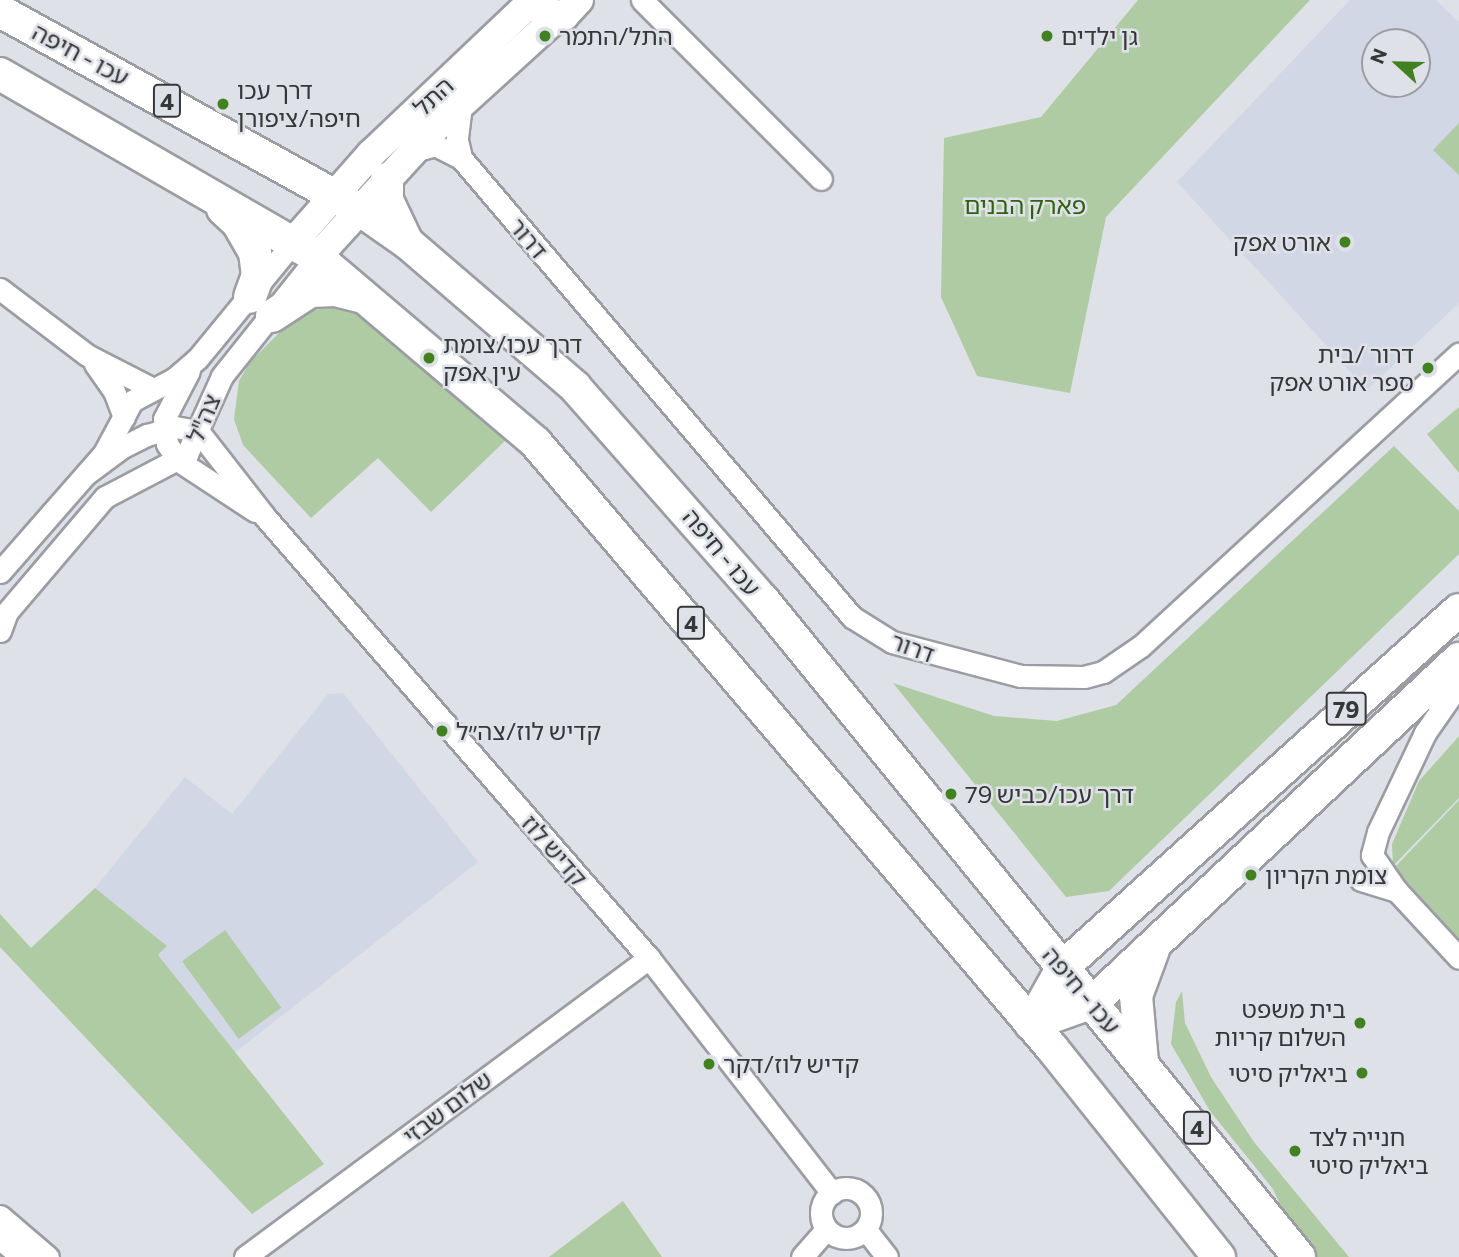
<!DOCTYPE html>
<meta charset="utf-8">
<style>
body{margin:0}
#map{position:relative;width:1459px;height:1257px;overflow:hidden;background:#dfe1e8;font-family:Commissioner,"Noto Sans Hebrew",sans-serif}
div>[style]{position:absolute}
.built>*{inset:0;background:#d2d7e5}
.green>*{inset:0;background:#afcba3;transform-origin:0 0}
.roads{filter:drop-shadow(2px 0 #9b9da3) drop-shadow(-2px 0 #9b9da3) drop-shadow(0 2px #9b9da3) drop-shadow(0 -2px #9b9da3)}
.minor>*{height:21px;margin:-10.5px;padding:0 10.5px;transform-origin:10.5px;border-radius:10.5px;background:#fff}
.minor>.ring{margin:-10.5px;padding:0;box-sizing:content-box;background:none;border:21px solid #fff;border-radius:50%}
.major>*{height:28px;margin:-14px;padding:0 14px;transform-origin:14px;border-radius:14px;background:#fff}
.highway>*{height:32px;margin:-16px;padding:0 16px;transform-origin:16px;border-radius:16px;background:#fff}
.dots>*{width:19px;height:19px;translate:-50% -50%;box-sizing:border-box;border:4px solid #dfe1e8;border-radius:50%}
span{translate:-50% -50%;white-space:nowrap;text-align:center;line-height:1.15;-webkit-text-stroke:5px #dfe1e8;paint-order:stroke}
.shield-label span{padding:2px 5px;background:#dfe1e8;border:2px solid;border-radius:5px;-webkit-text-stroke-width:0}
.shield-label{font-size:23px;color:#363739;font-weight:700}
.poi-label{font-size:24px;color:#363739}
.left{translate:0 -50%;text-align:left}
.right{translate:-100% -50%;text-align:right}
.street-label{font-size:24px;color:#363739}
.park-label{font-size:24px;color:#2f630f}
.north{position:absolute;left:1361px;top:28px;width:70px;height:70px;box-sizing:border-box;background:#dfe1e8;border:2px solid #9b9da2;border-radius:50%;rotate:292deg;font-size:19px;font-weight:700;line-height:28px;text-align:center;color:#363739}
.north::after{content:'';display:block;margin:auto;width:24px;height:32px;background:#428120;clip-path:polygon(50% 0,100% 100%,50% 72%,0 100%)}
</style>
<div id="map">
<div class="built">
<div style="clip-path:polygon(evenodd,1350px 0,1436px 0,1459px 22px,1459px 303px,1367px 390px,1177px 182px,1350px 0,1375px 42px,1417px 42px,1417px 84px,1375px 84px,1375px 42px)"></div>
<div style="clip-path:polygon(343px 693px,478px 862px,233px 1054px,158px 955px,167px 947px,95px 888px,185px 777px,232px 814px,328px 694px)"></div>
</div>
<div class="green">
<div style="clip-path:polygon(1138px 0,1310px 0,1106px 217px,1070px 393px,977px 376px,941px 297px,944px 138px,1041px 117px)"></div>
<div style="clip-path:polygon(1459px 123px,1459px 175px,1433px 150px)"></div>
<div style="clip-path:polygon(342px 307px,389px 329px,506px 440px,431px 512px,378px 458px,311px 518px,243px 445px,234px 419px,239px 381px,250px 362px,283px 329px,311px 310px)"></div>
<div style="clip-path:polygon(1459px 407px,1459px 473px,1427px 434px)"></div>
<div style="clip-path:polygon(1394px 446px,1459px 511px,1459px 554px,1109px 891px,1066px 897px,893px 683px,994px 716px,1057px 721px,1116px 705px)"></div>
<div style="clip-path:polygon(1459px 736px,1459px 798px,1393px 866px,1392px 844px,1419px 781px)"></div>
<div style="clip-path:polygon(1459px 800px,1459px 939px,1394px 868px)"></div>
<div style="clip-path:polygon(95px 888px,167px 946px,158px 955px,324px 1164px,252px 1214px,0 947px,0 914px,31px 948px)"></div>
<div style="left:225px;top:930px;width:96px;height:53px;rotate:54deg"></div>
<div style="clip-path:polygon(1182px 991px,1185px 1023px,1211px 1077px,1254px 1142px,1349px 1257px,1316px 1257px,1290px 1227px,1273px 1189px,1210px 1111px,1171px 1044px,1176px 1002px)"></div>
<div style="clip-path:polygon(623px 1201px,662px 1257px,549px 1257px)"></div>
</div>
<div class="roads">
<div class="minor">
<div style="left:642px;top:0;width:253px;rotate:45deg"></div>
<div style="left:461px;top:105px;width:35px;rotate:97deg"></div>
<div style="left:457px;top:140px;width:18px;rotate:77deg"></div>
<div style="left:413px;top:151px;width:23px;rotate:-15deg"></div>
<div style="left:435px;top:145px;width:29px;rotate:27deg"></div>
<div style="left:461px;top:158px;width:603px;rotate:49.57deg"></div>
<div style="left:852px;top:617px;width:47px;rotate:32deg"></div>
<div style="left:892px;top:642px;width:133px;rotate:14.8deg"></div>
<div style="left:1021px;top:676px;width:63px;rotate:0.9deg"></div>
<div style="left:1084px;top:677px;width:20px;rotate:-15deg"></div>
<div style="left:1103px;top:672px;width:46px;rotate:-34.4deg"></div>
<div style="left:1141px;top:646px;width:432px;rotate:-42.6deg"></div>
<div style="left:0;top:289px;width:109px;rotate:37.2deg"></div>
<div style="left:87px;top:355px;width:74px;rotate:27.3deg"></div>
<div style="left:95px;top:364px;width:33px;rotate:55deg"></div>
<div style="left:114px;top:391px;width:28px;rotate:69deg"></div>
<div style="left:189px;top:371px;width:54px;rotate:117.5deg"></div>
<div style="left:164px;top:419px;width:25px;rotate:83deg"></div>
<div style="left:167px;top:444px;width:21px;rotate:55deg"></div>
<div style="left:179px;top:461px;width:91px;rotate:33.3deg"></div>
<div style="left:86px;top:474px;width:44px;rotate:-36.6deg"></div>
<div style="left:121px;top:448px;width:29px;rotate:-27deg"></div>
<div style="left:147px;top:435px;width:29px;rotate:-16deg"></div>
<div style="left:175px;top:427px;width:23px;rotate:10deg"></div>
<div style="left:198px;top:431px;width:110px;rotate:52deg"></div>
<div style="left:266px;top:518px;width:583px;rotate:48.96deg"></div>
<div style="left:649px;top:958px;width:298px;rotate:52.1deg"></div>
<div style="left:0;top:572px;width:158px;rotate:-48.8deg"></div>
<div style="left:104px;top:453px;width:59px;rotate:-61.7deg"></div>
<div style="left:132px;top:401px;width:49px;rotate:-28.1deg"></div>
<div style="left:175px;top:378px;width:30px;rotate:-41deg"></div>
<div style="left:198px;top:358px;width:151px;rotate:-50.6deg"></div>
<div style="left:0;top:631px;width:20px;rotate:-70deg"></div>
<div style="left:7px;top:612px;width:151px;rotate:-49.6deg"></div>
<div style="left:105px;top:497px;width:93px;rotate:-27.7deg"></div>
<div style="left:187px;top:454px;width:85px;rotate:-65.8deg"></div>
<div style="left:222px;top:376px;width:152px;rotate:-51.4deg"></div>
<div style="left:1459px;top:684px;width:60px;rotate:124.8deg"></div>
<div style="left:1425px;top:733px;width:110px;rotate:115.4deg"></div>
<div style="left:1378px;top:832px;width:24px;rotate:105deg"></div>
<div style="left:1372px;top:855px;width:44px;rotate:55.2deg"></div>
<div style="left:1397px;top:891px;width:91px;rotate:47.2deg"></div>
<div style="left:1361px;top:880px;width:38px;rotate:17deg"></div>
<div class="ring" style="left:821px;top:1188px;width:29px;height:29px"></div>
<div style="left:0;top:1216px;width:63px;rotate:40.5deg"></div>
<div style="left:866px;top:1230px;width:34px;rotate:52deg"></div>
<div style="left:0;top:1239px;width:28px;rotate:39deg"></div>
<div style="left:245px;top:1257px;width:503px;rotate:-36.51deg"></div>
<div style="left:802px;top:1257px;width:37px;rotate:-49deg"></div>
</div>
<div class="major">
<div style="left:541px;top:11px;width:24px;rotate:12deg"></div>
<div style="left:564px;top:16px;width:22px;rotate:-47deg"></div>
<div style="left:294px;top:241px;width:116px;rotate:-48.5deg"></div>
<div style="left:371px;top:154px;width:224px;rotate:-43.5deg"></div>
<div style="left:317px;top:257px;width:172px;rotate:-47.6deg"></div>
<div style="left:433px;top:130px;width:168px;rotate:-42.3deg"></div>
</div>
<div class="highway">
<div style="left:0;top:11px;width:410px;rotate:28.9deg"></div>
<div style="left:359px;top:209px;width:61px;rotate:35deg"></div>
<div style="left:409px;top:244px;width:219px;rotate:40.7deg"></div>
<div style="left:575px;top:387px;width:284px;rotate:48.6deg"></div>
<div style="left:763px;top:600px;width:848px;rotate:50.79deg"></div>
<div style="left:0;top:74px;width:366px;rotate:30deg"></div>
<div style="left:317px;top:257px;width:287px;rotate:40.3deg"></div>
<div style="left:536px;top:443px;width:795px;rotate:49.54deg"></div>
<div style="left:1052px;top:1048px;width:268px;rotate:51.4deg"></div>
<div style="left:387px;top:179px;width:21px;rotate:90deg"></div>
<div style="left:387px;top:200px;width:44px;rotate:64.6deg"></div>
<div style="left:223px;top:209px;width:21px;rotate:43deg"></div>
<div style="left:238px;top:223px;width:34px;rotate:60deg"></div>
<div style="left:255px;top:252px;width:23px;rotate:83deg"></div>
<div style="left:258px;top:275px;width:23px;rotate:110deg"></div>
<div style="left:272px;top:316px;width:45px;rotate:-33.3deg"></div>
<div style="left:310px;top:291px;width:25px;rotate:-2deg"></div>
<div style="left:335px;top:290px;width:29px;rotate:14deg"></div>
<div style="left:1031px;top:1024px;width:65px;rotate:-60.7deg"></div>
<div style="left:1063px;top:967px;width:533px;rotate:-42.04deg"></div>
<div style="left:1031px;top:1024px;width:66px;rotate:-19.5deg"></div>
<div style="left:1093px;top:1002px;width:502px;rotate:-43.14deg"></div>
<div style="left:1142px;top:1062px;width:66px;rotate:-95.2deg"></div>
<div style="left:1136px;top:996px;width:49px;rotate:-69.7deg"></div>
</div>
</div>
<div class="dots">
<div style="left:545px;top:36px;background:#428120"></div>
<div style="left:1047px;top:36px;background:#428120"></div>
<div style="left:223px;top:104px;background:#428120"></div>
<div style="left:1345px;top:242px;background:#428120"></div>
<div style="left:429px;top:358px;background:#428120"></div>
<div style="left:1428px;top:368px;background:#428120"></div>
<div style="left:442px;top:731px;background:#428120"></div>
<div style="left:951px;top:794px;background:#428120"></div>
<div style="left:1251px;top:875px;background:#428120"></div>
<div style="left:1360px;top:1023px;background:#428120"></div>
<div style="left:709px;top:1064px;background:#428120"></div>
<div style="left:1362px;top:1073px;background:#428120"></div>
<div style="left:1295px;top:1151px;background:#428120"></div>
</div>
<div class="shield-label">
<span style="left:167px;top:101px">4</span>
<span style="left:691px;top:623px">4</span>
<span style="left:1346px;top:709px">79</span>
<span style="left:1197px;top:1128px">4</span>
</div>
<div class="poi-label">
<span class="left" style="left:559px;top:36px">התל/התמר</span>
<span class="left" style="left:1061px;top:36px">גן ילדים</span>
<span class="left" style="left:237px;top:104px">דרך עכו<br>חיפה/ציפורן</span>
<span class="right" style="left:1331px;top:242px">אורט אפק</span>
<span class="left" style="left:443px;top:358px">דרך עכו/צומת<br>עין אפק</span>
<span class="right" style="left:1414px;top:368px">דרור /בית<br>ספר אורט אפק</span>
<span class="left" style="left:456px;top:731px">קדיש לוז/צה״ל</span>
<span class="left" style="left:965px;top:794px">דרך עכו/כביש 79</span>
<span class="left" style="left:1265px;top:875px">צומת הקריון</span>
<span class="right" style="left:1346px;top:1023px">בית משפט<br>השלום קריות</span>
<span class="left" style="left:723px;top:1064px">קדיש לוז/דקר</span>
<span class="right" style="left:1348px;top:1073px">ביאליק סיטי</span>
<span class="left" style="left:1309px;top:1151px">חנייה לצד<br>ביאליק סיטי</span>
</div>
<div class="street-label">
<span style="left:81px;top:54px;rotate:28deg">עכו - חיפה</span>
<span style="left:433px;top:96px;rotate:-43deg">התל</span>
<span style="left:529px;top:238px;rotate:50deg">דרור</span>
<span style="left:203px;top:418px;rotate:-67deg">צה"ל</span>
<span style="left:722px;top:552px;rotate:50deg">עכו - חיפה</span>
<span style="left:913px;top:647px;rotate:20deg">דרור</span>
<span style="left:555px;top:850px;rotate:49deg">קדיש לוז</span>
<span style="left:1082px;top:990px;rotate:50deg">עכו - חיפה</span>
<span style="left:447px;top:1107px;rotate:-37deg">שלום שבזי</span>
</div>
<div class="park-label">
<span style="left:1025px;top:205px">פארק הבנים</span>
</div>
<div class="north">N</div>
</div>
